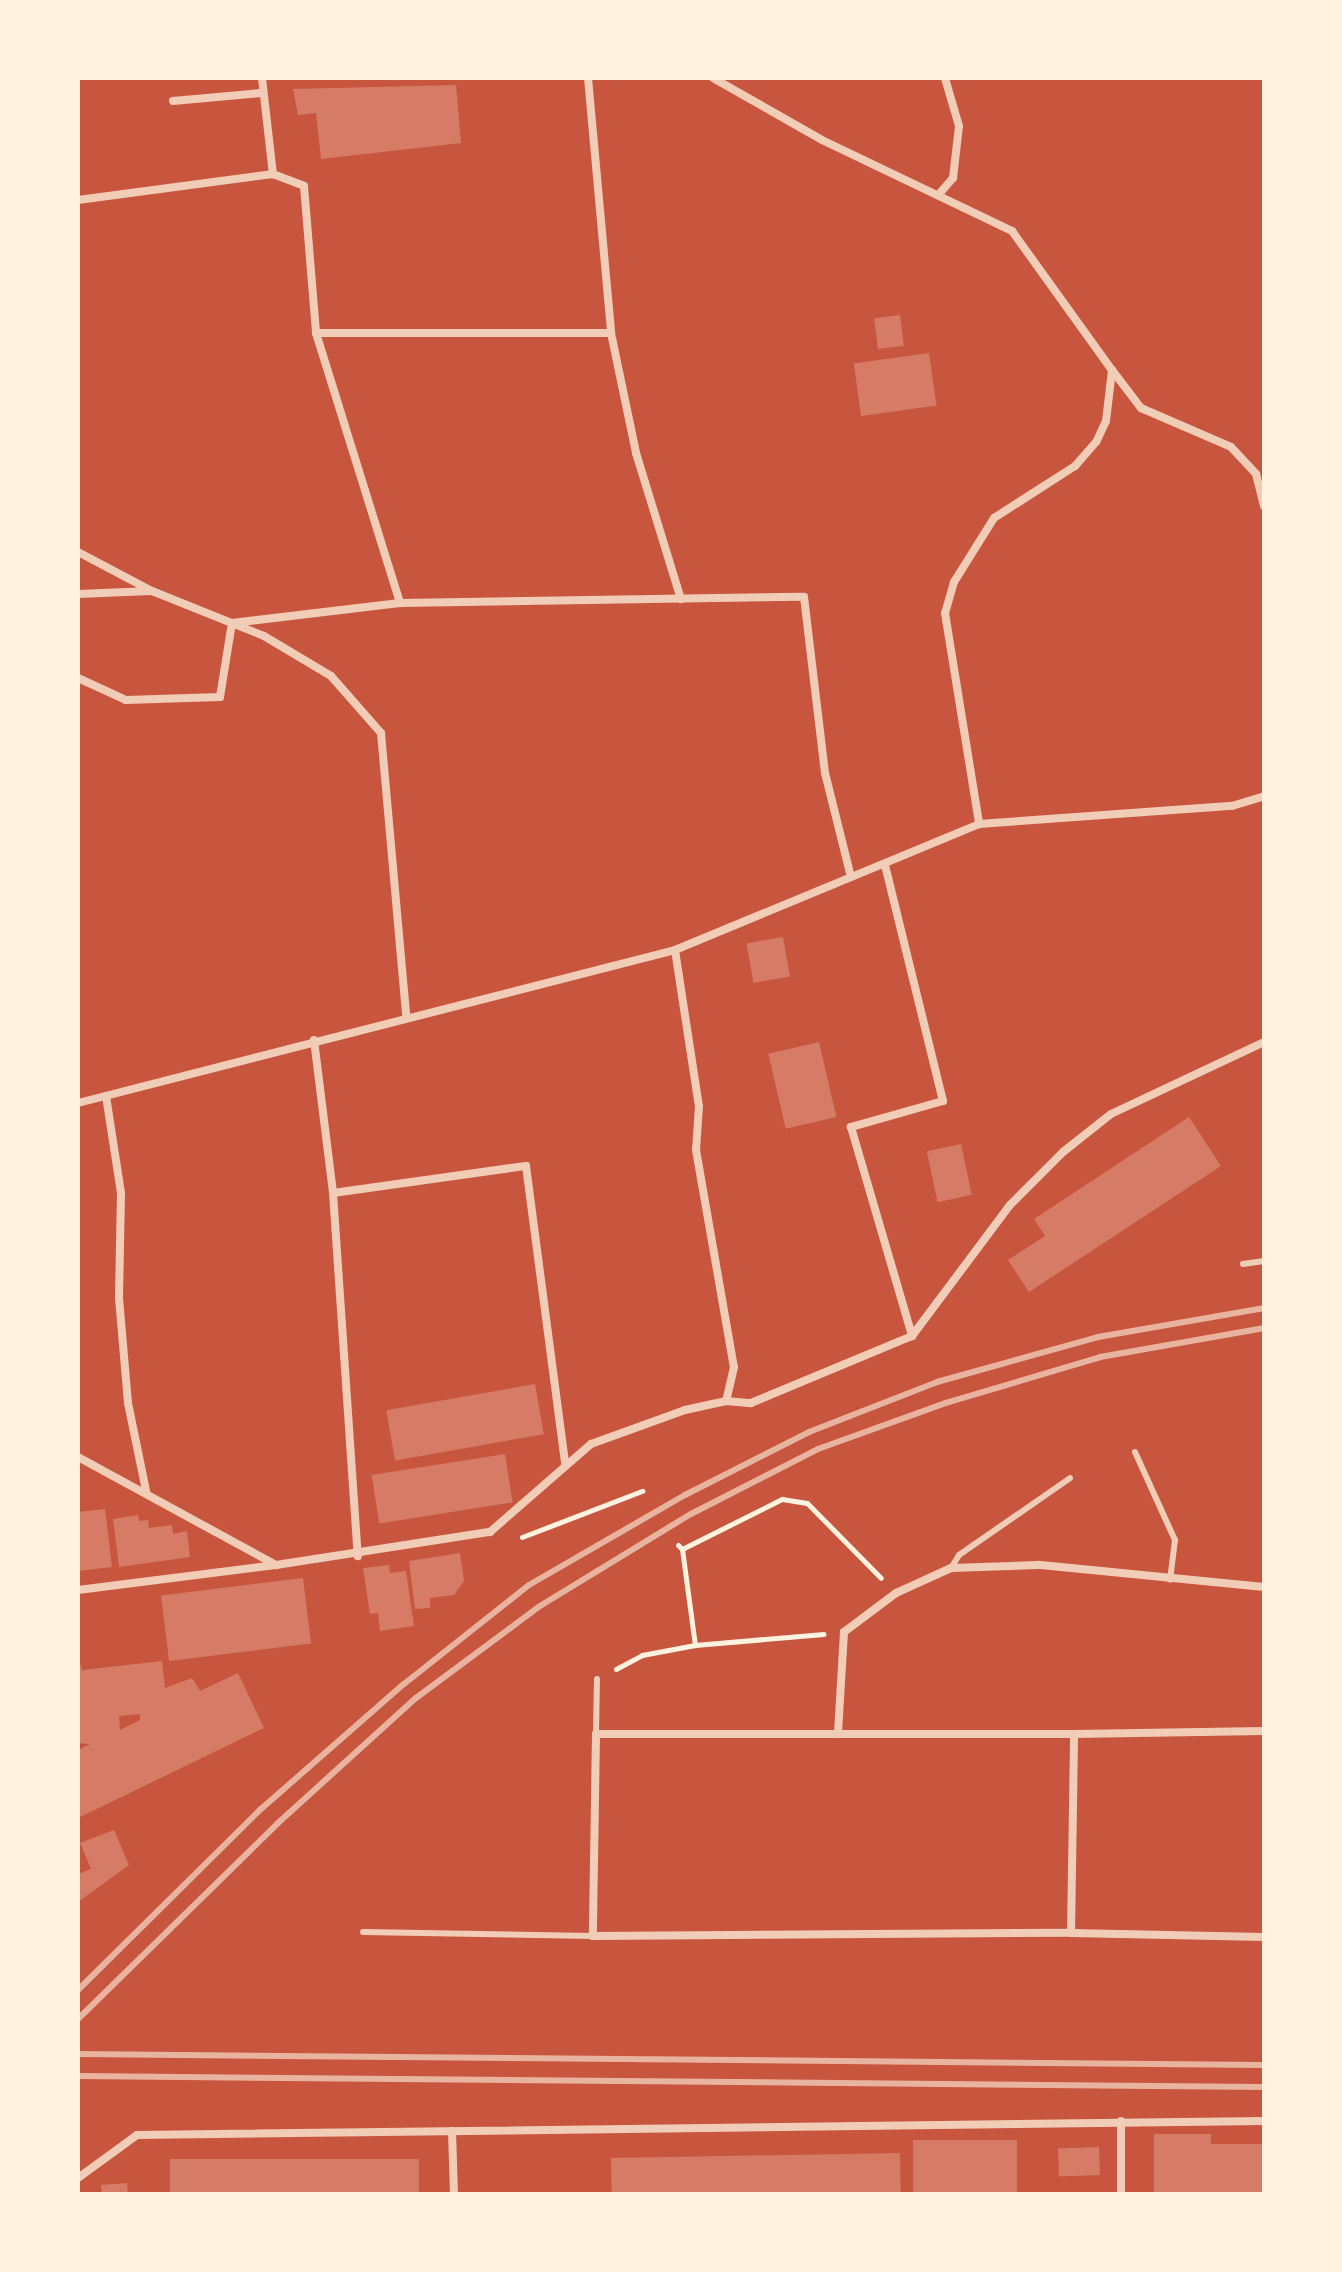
<!DOCTYPE html>
<style>
body{margin:0}
#map{position:relative;width:1342px;height:2272px;overflow:hidden;background:#c8553d;font-family:Lato,sans-serif}
div>[style]{position:absolute}
.building>*{inset:0;background:#d67c66;transform-origin:0 0}
.path>*{height:5px;margin:-2.5px;padding:0 2.5px;transform-origin:2.5px;border-radius:2.5px;background:#fff3e0}
.service>*{height:6px;margin:-3px;padding:0 3px;transform-origin:3px;border-radius:3px;background:#f1ccb7}
.minor>*{height:8px;margin:-4px;padding:0 4px;transform-origin:4px;border-radius:4px;background:#f1ccb7}
.rail>*{height:6px;margin:-3px;padding:0 3px;transform-origin:3px;border-radius:3px;background:#e9b49f}
span{translate:-50% -50%;white-space:nowrap;text-align:center;line-height:1.15;-webkit-text-stroke:6px #fff3e0;paint-order:stroke}
.frame{position:absolute;inset:0;border:80px solid #fff3e0;pointer-events:none}
</style>
<div id="map">
<div class="building">
<div style="clip-path:polygon(456px 85px,461px 143px,321px 159px,316px 113px,298px 115px,293px 89px)"></div>
<div style="left:900px;top:315px;width:31px;height:26px;rotate:83deg"></div>
<div style="left:929px;top:353px;width:53px;height:76px;rotate:82deg"></div>
<div style="left:783px;top:937px;width:40px;height:37px;rotate:80deg"></div>
<div style="left:819px;top:1042px;width:77px;height:52px;rotate:77deg"></div>
<div style="clip-path:polygon(1189px 1117px,1221px 1166px,1029px 1292px,1008px 1260px,1045px 1236px,1034px 1219px)"></div>
<div style="left:961px;top:1144px;width:52px;height:35px;rotate:78deg"></div>
<div style="left:535px;top:1384px;width:51px;height:151px;rotate:80deg"></div>
<div style="left:505px;top:1454px;width:49px;height:135px;rotate:81deg"></div>
<div style="clip-path:polygon(105px 1509px,112px 1567px,78px 1571px,78px 1512px)"></div>
<div style="clip-path:polygon(138px 1515px,139px 1521px,148px 1520px,149px 1528px,172px 1525px,173px 1534px,187px 1531px,190px 1557px,119px 1567px,113px 1519px)"></div>
<div style="clip-path:polygon(460px 1553px,464px 1581px,454px 1595px,430px 1598px,430px 1608px,415px 1609px,409px 1561px)"></div>
<div style="clip-path:polygon(389px 1565px,390px 1573px,406px 1571px,414px 1626px,380px 1631px,378px 1613px,370px 1614px,363px 1568px)"></div>
<div style="left:303px;top:1578px;width:66px;height:143px;rotate:83deg"></div>
<div style="clip-path:polygon(evenodd,78px 1654px,82px 1670px,162px 1661px,165px 1688px,192px 1678px,200px 1691px,238px 1673px,264px 1728px,78px 1818px,78px 1750px,90px 1744px,78px 1743px,78px 1654px,140px 1714px,140px 1720px,120px 1730px,119px 1716px,140px 1714px)"></div>
<div style="clip-path:polygon(114px 1830px,129px 1865px,78px 1902px,78px 1874px,91px 1869px,80px 1843px)"></div>
<div style="clip-path:polygon(1154px 2134px,1211px 2134px,1211px 2144px,1264px 2144px,1264px 2194px,1154px 2194px)"></div>
<div style="left:913px;top:2140px;width:104px;height:54px"></div>
<div style="left:1099px;top:2147px;width:28px;height:41px;rotate:88deg"></div>
<div style="left:900px;top:2153px;width:41px;height:289px;rotate:89deg"></div>
<div style="left:419px;top:2159px;width:35px;height:249px;rotate:90deg"></div>
<div style="clip-path:polygon(127px 2183px,128px 2194px,102px 2194px,101px 2185px)"></div>
</div>
<div class="path">
<div style="left:522px;top:1537px;width:129px;rotate:-21deg"></div>
<div style="left:678px;top:1545px;width:6px;rotate:45deg"></div>
<div style="left:682px;top:1549px;width:112px;rotate:-26.6deg"></div>
<div style="left:782px;top:1499px;width:25px;rotate:9deg"></div>
<div style="left:807px;top:1503px;width:105px;rotate:45.4deg"></div>
<div style="left:682px;top:1549px;width:97px;rotate:82.3deg"></div>
<div style="left:616px;top:1669px;width:30px;rotate:-28deg"></div>
<div style="left:642px;top:1655px;width:54px;rotate:-10.7deg"></div>
<div style="left:695px;top:1645px;width:129px;rotate:-4.9deg"></div>
</div>
<div class="service">
<div style="left:1243px;top:1264px;width:21px;rotate:-8deg"></div>
<div style="left:1135px;top:1452px;width:97px;rotate:65.6deg"></div>
<div style="left:1175px;top:1540px;width:40px;rotate:97.1deg"></div>
<div style="left:951px;top:1568px;width:15px;rotate:-58deg"></div>
<div style="left:959px;top:1555px;width:135px;rotate:-34.7deg"></div>
<div style="left:596px;top:1734px;width:55px;rotate:-89deg"></div>
<div style="left:363px;top:1932px;width:230px;rotate:1deg"></div>
</div>
<div class="minor">
<div style="left:262px;top:78px;width:97px;rotate:83.5deg"></div>
<div style="left:273px;top:174px;width:33px;rotate:21deg"></div>
<div style="left:304px;top:186px;width:147px;rotate:85.3deg"></div>
<div style="left:316px;top:333px;width:283px;rotate:72.7deg"></div>
<div style="left:588px;top:78px;width:256px;rotate:84.8deg"></div>
<div style="left:611px;top:333px;width:123px;rotate:78.2deg"></div>
<div style="left:636px;top:453px;width:153px;rotate:72.9deg"></div>
<div style="left:713px;top:78px;width:125px;rotate:29.6deg"></div>
<div style="left:822px;top:140px;width:211px;rotate:25.6deg"></div>
<div style="left:1012px;top:231px;width:171px;rotate:54.3deg"></div>
<div style="left:1112px;top:370px;width:51px;rotate:96.7deg"></div>
<div style="left:1106px;top:421px;width:23px;rotate:115deg"></div>
<div style="left:1096px;top:442px;width:32px;rotate:131deg"></div>
<div style="left:1075px;top:466px;width:96px;rotate:147.3deg"></div>
<div style="left:994px;top:518px;width:75px;rotate:122deg"></div>
<div style="left:954px;top:582px;width:32px;rotate:106deg"></div>
<div style="left:945px;top:613px;width:214px;rotate:80.8deg"></div>
<div style="left:173px;top:101px;width:88px;rotate:-5.2deg"></div>
<div style="left:940px;top:193px;width:20px;rotate:-49deg"></div>
<div style="left:953px;top:178px;width:52px;rotate:-83.4deg"></div>
<div style="left:959px;top:126px;width:50px;rotate:-106.3deg"></div>
<div style="left:78px;top:200px;width:197px;rotate:-7.6deg"></div>
<div style="left:316px;top:333px;width:295px"></div>
<div style="left:1112px;top:370px;width:48px;rotate:52.7deg"></div>
<div style="left:1141px;top:408px;width:98px;rotate:23.4deg"></div>
<div style="left:1231px;top:447px;width:37px;rotate:47deg"></div>
<div style="left:1256px;top:474px;width:33px;rotate:76deg"></div>
<div style="left:78px;top:552px;width:84px;rotate:27.8deg"></div>
<div style="left:152px;top:591px;width:121px;rotate:21.9deg"></div>
<div style="left:264px;top:636px;width:78px;rotate:30.8deg"></div>
<div style="left:331px;top:676px;width:76px;rotate:48.7deg"></div>
<div style="left:381px;top:733px;width:283px;rotate:84.9deg"></div>
<div style="left:78px;top:594px;width:73px;rotate:-2.4deg"></div>
<div style="left:78px;top:678px;width:53px;rotate:24.6deg"></div>
<div style="left:126px;top:700px;width:94px;rotate:-1.8deg"></div>
<div style="left:220px;top:697px;width:75px;rotate:-80.8deg"></div>
<div style="left:232px;top:623px;width:169px;rotate:-6.8deg"></div>
<div style="left:400px;top:603px;width:404px;rotate:-0.9deg"></div>
<div style="left:804px;top:597px;width:177px;rotate:83.2deg"></div>
<div style="left:825px;top:773px;width:107px;rotate:76deg"></div>
<div style="left:885px;top:865px;width:243px;rotate:76.2deg"></div>
<div style="left:943px;top:1101px;width:96px;rotate:164.2deg"></div>
<div style="left:851px;top:1127px;width:218px;rotate:73.7deg"></div>
<div style="left:675px;top:950px;width:158px;rotate:81.3deg"></div>
<div style="left:699px;top:1106px;width:44px;rotate:93.9deg"></div>
<div style="left:696px;top:1150px;width:220px;rotate:80.1deg"></div>
<div style="left:734px;top:1367px;width:35px;rotate:103deg"></div>
<div style="left:314px;top:1040px;width:154px;rotate:82.9deg"></div>
<div style="left:333px;top:1193px;width:364px;rotate:86.1deg"></div>
<div style="left:106px;top:1096px;width:98px;rotate:81.2deg"></div>
<div style="left:121px;top:1193px;width:105px;rotate:91.1deg"></div>
<div style="left:119px;top:1298px;width:105px;rotate:85.1deg"></div>
<div style="left:128px;top:1403px;width:90px;rotate:78.4deg"></div>
<div style="left:78px;top:1103px;width:616px;rotate:-14.37deg"></div>
<div style="left:675px;top:950px;width:329px;rotate:-22.5deg"></div>
<div style="left:979px;top:824px;width:254px;rotate:-4.1deg"></div>
<div style="left:1232px;top:806px;width:34px;rotate:-17deg"></div>
<div style="left:333px;top:1193px;width:195px;rotate:-8deg"></div>
<div style="left:526px;top:1166px;width:301px;rotate:82.5deg"></div>
<div style="left:78px;top:1457px;width:226px;rotate:28.6deg"></div>
<div style="left:276px;top:1565px;width:217px;rotate:-8.8deg"></div>
<div style="left:490px;top:1532px;width:134px;rotate:-41.1deg"></div>
<div style="left:591px;top:1444px;width:100px;rotate:-19.9deg"></div>
<div style="left:685px;top:1410px;width:42px;rotate:-12.4deg"></div>
<div style="left:726px;top:1401px;width:25px;rotate:5deg"></div>
<div style="left:751px;top:1403px;width:174px;rotate:-22.6deg"></div>
<div style="left:912px;top:1336px;width:164px;rotate:-53.2deg"></div>
<div style="left:1010px;top:1205px;width:75px;rotate:-45deg"></div>
<div style="left:1063px;top:1152px;width:61px;rotate:-38.4deg"></div>
<div style="left:1111px;top:1114px;width:169px;rotate:-25.2deg"></div>
<div style="left:1264px;top:1587px;width:227px;rotate:-174.4deg"></div>
<div style="left:1038px;top:1565px;width:87px;rotate:178deg"></div>
<div style="left:951px;top:1568px;width:60px;rotate:155.6deg"></div>
<div style="left:896px;top:1593px;width:65px;rotate:143.1deg"></div>
<div style="left:844px;top:1632px;width:102px;rotate:93.4deg"></div>
<div style="left:838px;top:1734px;width:242px;rotate:180deg"></div>
<div style="left:596px;top:1734px;width:202px;rotate:90.9deg"></div>
<div style="left:593px;top:1936px;width:478px;rotate:-0.4deg"></div>
<div style="left:1071px;top:1933px;width:193px;rotate:1.2deg"></div>
<div style="left:78px;top:1590px;width:199px;rotate:-7.2deg"></div>
<div style="left:838px;top:1734px;width:236px"></div>
<div style="left:1071px;top:1933px;width:199px;rotate:-89.1deg"></div>
<div style="left:1074px;top:1734px;width:190px;rotate:-0.9deg"></div>
<div style="left:1121px;top:2121px;width:73px;rotate:90deg"></div>
<div style="left:452px;top:2131px;width:63px;rotate:88.2deg"></div>
<div style="left:78px;top:2178px;width:73px;rotate:-36.1deg"></div>
<div style="left:137px;top:2135px;width:1127px;rotate:-0.71deg"></div>
</div>
<div class="rail">
<div style="left:78px;top:1990px;width:257px;rotate:-44.7deg"></div>
<div style="left:261px;top:1809px;width:190px;rotate:-41.2deg"></div>
<div style="left:404px;top:1684px;width:159px;rotate:-38.4deg"></div>
<div style="left:529px;top:1585px;width:180px;rotate:-30deg"></div>
<div style="left:685px;top:1495px;width:139px;rotate:-26.9deg"></div>
<div style="left:809px;top:1432px;width:137px;rotate:-21.3deg"></div>
<div style="left:937px;top:1382px;width:167px;rotate:-15.6deg"></div>
<div style="left:1098px;top:1337px;width:169px;rotate:-9.9deg"></div>
<div style="left:78px;top:2019px;width:280px;rotate:-44.4deg"></div>
<div style="left:278px;top:1823px;width:186px;rotate:-42.2deg"></div>
<div style="left:416px;top:1698px;width:154px;rotate:-36.6deg"></div>
<div style="left:540px;top:1606px;width:177px;rotate:-31.4deg"></div>
<div style="left:691px;top:1514px;width:143px;rotate:-27.1deg"></div>
<div style="left:818px;top:1449px;width:136px;rotate:-19.8deg"></div>
<div style="left:946px;top:1403px;width:161px;rotate:-16.6deg"></div>
<div style="left:1100px;top:1357px;width:167px;rotate:-10deg"></div>
<div style="left:78px;top:2054px;width:1186px;rotate:0.53deg"></div>
<div style="left:78px;top:2076px;width:1186px;rotate:0.53deg"></div>
</div>
<div class="frame"></div>
</div>
